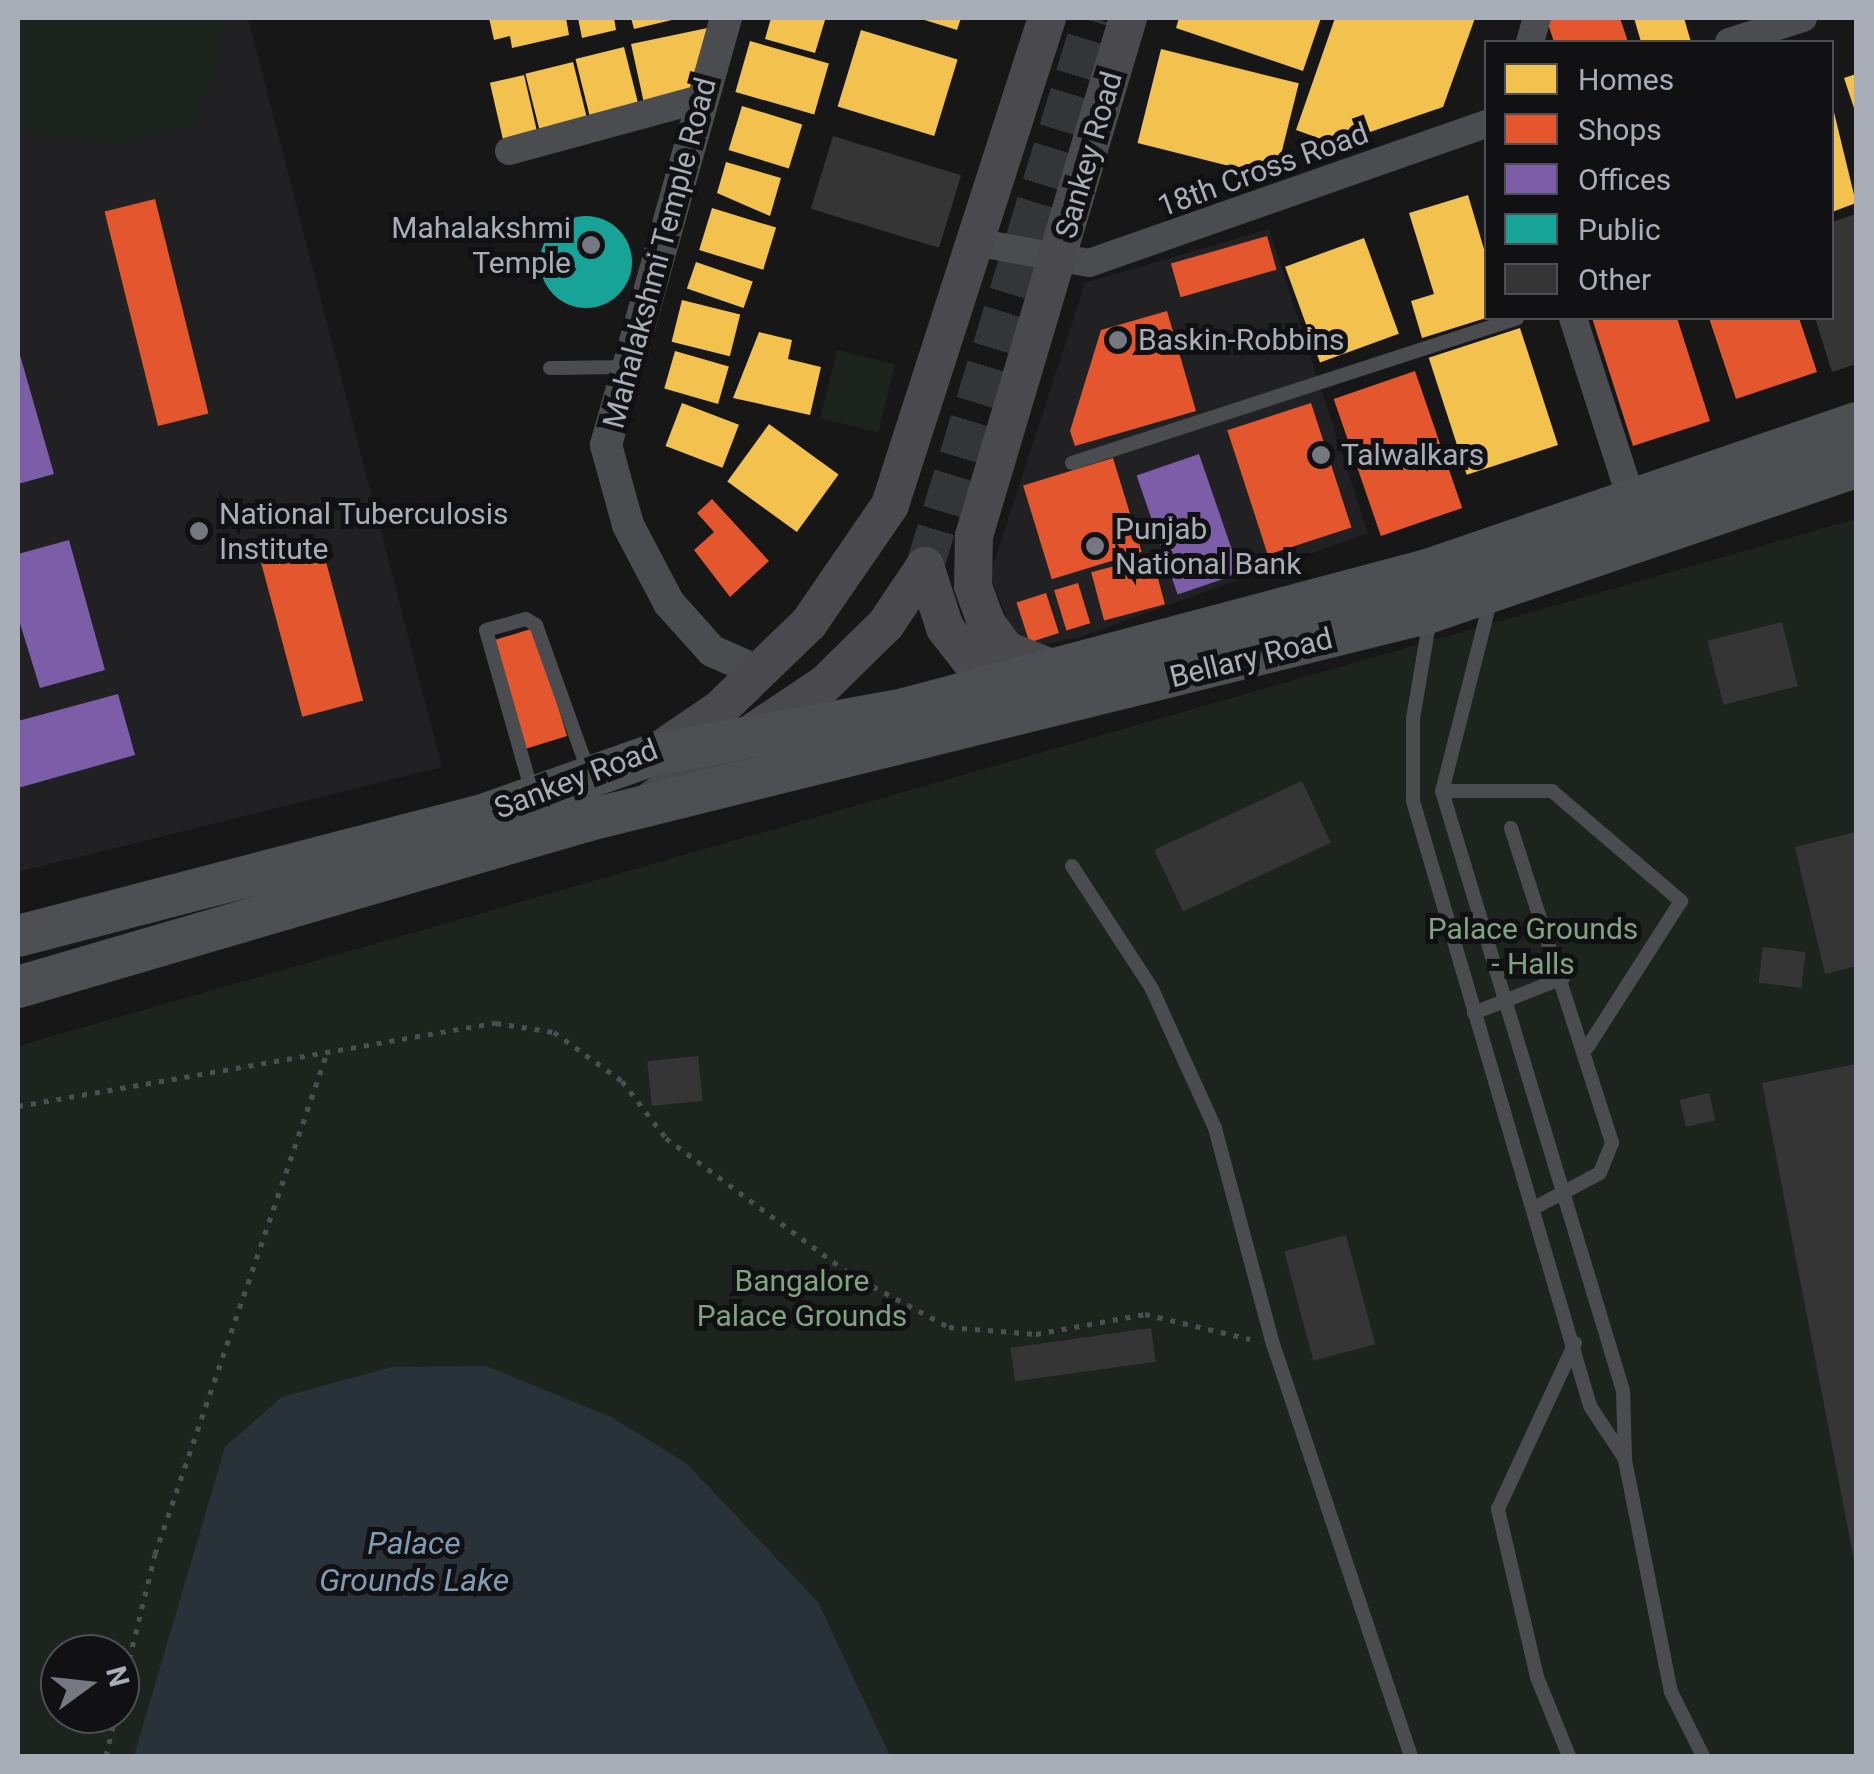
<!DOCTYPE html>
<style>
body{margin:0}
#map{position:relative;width:1874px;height:1774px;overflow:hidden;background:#171717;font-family:Roboto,sans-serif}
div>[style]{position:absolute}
.built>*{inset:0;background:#212123}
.green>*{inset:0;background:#1d241e;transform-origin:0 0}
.water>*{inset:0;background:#2a3239}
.homes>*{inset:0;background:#f2c14e;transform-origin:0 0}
.shops>*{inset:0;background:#e4572e;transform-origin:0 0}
.offices>*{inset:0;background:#7b5ea7;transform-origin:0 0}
.public>*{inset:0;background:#17a398}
.round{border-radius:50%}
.building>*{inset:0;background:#353536;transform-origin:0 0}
.secondary-tunnel>*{height:38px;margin-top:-19px;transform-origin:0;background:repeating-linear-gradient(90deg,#343537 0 38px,transparent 0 57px)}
.path>*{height:5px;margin-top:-2.5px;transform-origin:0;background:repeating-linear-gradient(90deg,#4d4e52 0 5px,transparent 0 13px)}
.service>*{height:14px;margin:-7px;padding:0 7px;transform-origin:7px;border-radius:7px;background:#4b4c50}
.minor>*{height:28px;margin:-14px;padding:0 14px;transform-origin:14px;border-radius:14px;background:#4b4c50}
.tertiary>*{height:32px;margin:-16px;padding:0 16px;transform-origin:16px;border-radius:16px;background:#4b4c50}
.secondary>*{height:38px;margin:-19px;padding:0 19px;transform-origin:19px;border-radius:19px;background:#4a4a4e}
.primary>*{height:42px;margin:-21px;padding:0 21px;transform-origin:21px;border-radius:21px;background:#4d4f52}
.dots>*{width:28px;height:28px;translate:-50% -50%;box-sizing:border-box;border:5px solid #111113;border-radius:50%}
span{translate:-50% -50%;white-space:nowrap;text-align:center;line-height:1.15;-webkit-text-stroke:10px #111113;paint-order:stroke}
.street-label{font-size:30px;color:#a8adb8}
.poi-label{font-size:30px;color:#a8adb8}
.right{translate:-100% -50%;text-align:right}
.left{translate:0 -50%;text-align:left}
.park-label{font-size:30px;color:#7fa381}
.water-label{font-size:32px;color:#7f9bb3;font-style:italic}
.frame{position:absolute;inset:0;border:20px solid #a8adb8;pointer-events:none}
.legend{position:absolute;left:1484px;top:40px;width:350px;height:280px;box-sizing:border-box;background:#111113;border:2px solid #4d4f55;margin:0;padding:12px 18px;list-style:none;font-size:30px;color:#a8adb8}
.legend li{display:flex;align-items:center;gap:20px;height:50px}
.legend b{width:50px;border:2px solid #4d4f55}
.north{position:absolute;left:40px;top:1634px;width:100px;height:100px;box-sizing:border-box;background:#111113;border:2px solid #4d4f55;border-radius:50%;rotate:75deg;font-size:28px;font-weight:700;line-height:40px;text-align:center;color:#a8adb8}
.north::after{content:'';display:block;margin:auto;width:35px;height:45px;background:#757880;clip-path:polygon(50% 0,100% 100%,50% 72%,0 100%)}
</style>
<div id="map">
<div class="built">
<div style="clip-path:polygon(18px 18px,248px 18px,442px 767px,18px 872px)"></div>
<div style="clip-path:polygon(1269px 229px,1368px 533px,1080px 637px,1019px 650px,990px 575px,1085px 283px)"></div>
</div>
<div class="green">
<div style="clip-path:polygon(18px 18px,223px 18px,221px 62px,195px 123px,122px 144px,18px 134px)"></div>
<div style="left:837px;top:350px;width:60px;height:70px;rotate:14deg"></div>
<div style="clip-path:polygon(evenodd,1856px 519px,1856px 1756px,18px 1756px,18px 1046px,1856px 519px,60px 1654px,120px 1654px,120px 1714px,60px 1714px,60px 1654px)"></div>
</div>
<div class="water">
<div style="clip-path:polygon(486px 1366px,611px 1417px,686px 1463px,818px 1602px,890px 1756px,134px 1756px,225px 1447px,282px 1397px,392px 1367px)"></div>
</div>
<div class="homes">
<div style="clip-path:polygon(489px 18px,566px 18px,569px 35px,512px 48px,510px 36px,494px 40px)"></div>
<div style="clip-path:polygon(578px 18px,614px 18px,616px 30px,582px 38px)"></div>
<div style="clip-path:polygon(631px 18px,676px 18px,676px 19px,634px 29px)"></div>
<div style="clip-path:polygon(771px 18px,825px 20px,815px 53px,765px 39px)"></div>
<div style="clip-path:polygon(918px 18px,961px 18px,957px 30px)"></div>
<div style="clip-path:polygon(1179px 18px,1321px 18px,1303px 71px,1176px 28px)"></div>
<div style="clip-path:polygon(1335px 18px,1475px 18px,1443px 107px,1335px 144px,1296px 130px)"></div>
<div style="clip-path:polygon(1634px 18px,1684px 18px,1691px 42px,1641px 42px)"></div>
<div style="clip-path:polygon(717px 26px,692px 97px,645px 108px,631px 44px)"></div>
<div style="left:861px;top:30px;width:101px;height:80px;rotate:17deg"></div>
<div style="left:750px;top:41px;width:82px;height:53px;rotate:16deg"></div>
<div style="left:624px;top:47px;width:65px;height:50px;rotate:76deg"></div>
<div style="left:1161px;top:49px;width:142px;height:97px;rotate:14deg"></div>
<div style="left:573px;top:62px;width:67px;height:49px;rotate:76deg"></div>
<div style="clip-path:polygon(1856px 74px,1856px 114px,1844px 78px)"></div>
<div style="left:524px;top:75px;width:62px;height:35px;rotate:77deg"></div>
<div style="clip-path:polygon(1832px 104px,1856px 203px,1832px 212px)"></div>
<div style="left:742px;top:106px;width:63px;height:46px;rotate:17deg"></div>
<div style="clip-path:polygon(726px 162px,781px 178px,770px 216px,717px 193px)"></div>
<div style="clip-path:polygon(1468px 195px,1486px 256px,1486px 318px,1422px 338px,1411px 301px,1434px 294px,1409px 213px)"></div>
<div style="left:712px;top:208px;width:67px;height:44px;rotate:17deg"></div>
<div style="left:1364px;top:238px;width:102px;height:84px;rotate:70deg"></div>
<div style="left:696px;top:262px;width:60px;height:28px;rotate:19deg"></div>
<div style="left:682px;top:300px;width:60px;height:43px;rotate:14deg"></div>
<div style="left:1520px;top:328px;width:123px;height:96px;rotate:72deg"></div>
<div style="clip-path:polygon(759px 332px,792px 340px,788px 359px,821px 367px,810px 415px,733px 398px)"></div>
<div style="left:675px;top:351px;width:56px;height:39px;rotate:16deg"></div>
<div style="left:682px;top:403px;width:61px;height:46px;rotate:21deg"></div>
<div style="left:769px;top:424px;width:86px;height:71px;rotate:36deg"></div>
</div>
<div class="shops">
<div style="clip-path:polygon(1546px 18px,1620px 18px,1628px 42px,1554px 42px)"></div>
<div style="left:155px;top:199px;width:221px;height:52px;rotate:76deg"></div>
<div style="left:1267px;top:236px;width:35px;height:100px;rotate:74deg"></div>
<div style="clip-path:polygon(1167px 311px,1196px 411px,1075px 446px,1070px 431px,1101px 330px)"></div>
<div style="clip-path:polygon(1592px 318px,1677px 318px,1710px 421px,1633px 446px)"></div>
<div style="clip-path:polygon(1709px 318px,1799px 318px,1817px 372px,1736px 399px)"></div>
<div style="left:1415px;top:371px;width:145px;height:86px;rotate:71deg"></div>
<div style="left:1311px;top:403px;width:131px;height:88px;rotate:72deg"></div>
<div style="left:1113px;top:458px;width:98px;height:94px;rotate:73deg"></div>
<div style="clip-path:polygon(712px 499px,769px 561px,730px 597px,694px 550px,714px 532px,697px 513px)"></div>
<div style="left:321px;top:543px;width:163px;height:63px;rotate:75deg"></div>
<div style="left:1152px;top:556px;width:50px;height:63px;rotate:75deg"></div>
<div style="left:1078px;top:583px;width:42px;height:25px;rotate:73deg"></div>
<div style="left:1046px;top:593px;width:42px;height:31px;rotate:72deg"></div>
<div style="left:534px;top:628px;width:113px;height:43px;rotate:73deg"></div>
</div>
<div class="offices">
<div style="clip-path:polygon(18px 348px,54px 474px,18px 484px)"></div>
<div style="left:1199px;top:454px;width:126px;height:66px;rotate:71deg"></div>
<div style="clip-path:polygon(69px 540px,105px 670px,40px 688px,18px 617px,18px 554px)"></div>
<div style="clip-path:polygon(118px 694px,135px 755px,18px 788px,18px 721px)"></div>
</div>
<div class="public">
<div class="round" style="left:540px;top:216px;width:92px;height:92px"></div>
</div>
<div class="building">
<div style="left:833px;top:136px;width:134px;height:76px;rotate:17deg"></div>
<div style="clip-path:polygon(1856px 214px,1856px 364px,1832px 372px,1815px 318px,1832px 318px,1832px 222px)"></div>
<div style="left:1782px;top:622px;width:66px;height:77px;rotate:76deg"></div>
<div style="left:1302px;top:781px;width:68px;height:163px;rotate:65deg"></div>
<div style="clip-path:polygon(1856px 832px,1856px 966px,1825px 974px,1795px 847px)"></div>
<div style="left:1763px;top:947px;width:43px;height:36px;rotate:7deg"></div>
<div style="left:698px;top:1056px;width:45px;height:51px;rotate:84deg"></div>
<div style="clip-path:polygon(1856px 1064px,1856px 1565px,1855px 1565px,1762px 1083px)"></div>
<div style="left:1709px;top:1093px;width:28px;height:30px;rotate:77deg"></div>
<div style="left:1346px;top:1235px;width:113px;height:64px;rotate:75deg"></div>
<div style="left:1151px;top:1328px;width:34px;height:142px;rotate:82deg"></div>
</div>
<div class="secondary-tunnel">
<div style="left:925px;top:566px;width:573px;rotate:-73.05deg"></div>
</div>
<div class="path">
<div style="left:18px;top:1106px;width:485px;rotate:-9.9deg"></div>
<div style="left:496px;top:1023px;width:59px;rotate:8.8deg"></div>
<div style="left:554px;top:1032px;width:84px;rotate:35.8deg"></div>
<div style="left:622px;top:1081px;width:72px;rotate:52.3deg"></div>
<div style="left:666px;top:1138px;width:229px;rotate:36.5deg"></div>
<div style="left:850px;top:1274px;width:112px;rotate:28.2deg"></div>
<div style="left:949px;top:1327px;width:87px;rotate:4.6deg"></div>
<div style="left:1036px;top:1334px;width:111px;rotate:-10.4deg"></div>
<div style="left:1145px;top:1314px;width:108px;rotate:13.4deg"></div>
<div style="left:120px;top:1697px;width:147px;rotate:-76.2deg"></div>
<div style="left:155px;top:1554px;width:533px;rotate:-71.06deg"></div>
<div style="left:106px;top:1756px;width:43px;rotate:-76.6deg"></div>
</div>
<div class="service">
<div style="left:550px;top:368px;width:78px;rotate:-0.7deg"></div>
<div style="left:1072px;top:463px;width:468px;rotate:-18deg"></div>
<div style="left:1491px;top:598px;width:199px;rotate:104.2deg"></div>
<div style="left:1442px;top:791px;width:627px;rotate:73.21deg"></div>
<div style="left:1623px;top:1391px;width:69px;rotate:88.3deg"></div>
<div style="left:1625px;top:1460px;width:237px;rotate:78.8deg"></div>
<div style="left:1671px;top:1692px;width:72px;rotate:63.4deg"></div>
<div style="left:1430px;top:618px;width:102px;rotate:99.6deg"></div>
<div style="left:1413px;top:719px;width:82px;rotate:90deg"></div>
<div style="left:1413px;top:801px;width:630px;rotate:73.69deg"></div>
<div style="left:1590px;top:1406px;width:64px;rotate:56.6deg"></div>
<div style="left:1442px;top:791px;width:110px"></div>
<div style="left:1552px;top:791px;width:170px;rotate:40.5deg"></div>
<div style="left:1681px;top:901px;width:174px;rotate:122.6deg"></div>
<div style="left:532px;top:792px;width:168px;rotate:-105.9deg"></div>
<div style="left:486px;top:630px;width:41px;rotate:-15.4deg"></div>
<div style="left:526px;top:619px;width:12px;rotate:31deg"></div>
<div style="left:536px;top:625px;width:154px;rotate:70.3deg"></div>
<div style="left:1511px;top:828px;width:331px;rotate:72.2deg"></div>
<div style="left:1612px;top:1143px;width:32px;rotate:112deg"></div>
<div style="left:1600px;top:1173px;width:75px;rotate:152.1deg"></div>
<div style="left:1072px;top:866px;width:145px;rotate:56.9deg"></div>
<div style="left:1151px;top:987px;width:155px;rotate:65.6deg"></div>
<div style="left:1215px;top:1128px;width:224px;rotate:75deg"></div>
<div style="left:1273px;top:1344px;width:434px;rotate:71.5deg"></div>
<div style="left:1474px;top:1013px;width:96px;rotate:-21.5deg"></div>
<div style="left:1569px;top:1756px;width:85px;rotate:-112.1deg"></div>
<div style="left:1537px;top:1677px;width:172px;rotate:-103.1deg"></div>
<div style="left:1498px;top:1509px;width:183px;rotate:-65.1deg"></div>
</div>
<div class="minor">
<div style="left:1530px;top:42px;width:25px;rotate:-74deg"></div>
<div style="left:1729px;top:42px;width:78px;rotate:-18deg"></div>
<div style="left:509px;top:151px;width:199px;rotate:-15.2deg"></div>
<div style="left:975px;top:242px;width:116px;rotate:10.4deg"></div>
<div style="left:1089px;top:263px;width:421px;rotate:-19.3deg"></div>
<div style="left:1573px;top:318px;width:190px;rotate:72.2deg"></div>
</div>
<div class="tertiary">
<div style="left:726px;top:18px;width:444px;rotate:105.7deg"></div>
<div style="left:606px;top:445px;width:83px;rotate:74.6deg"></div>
<div style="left:628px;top:525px;width:88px;rotate:62.3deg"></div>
<div style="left:669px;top:603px;width:64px;rotate:48.1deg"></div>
<div style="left:712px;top:651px;width:50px;rotate:23.5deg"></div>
</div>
<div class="secondary">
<div style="left:925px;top:566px;width:65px;rotate:72.1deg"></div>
<div style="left:945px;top:628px;width:39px;rotate:52deg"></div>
<div style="left:969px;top:659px;width:42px;rotate:26.6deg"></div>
<div style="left:1046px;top:666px;width:43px;rotate:-158.2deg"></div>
<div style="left:1006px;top:650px;width:34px;rotate:-126deg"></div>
<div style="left:986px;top:622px;width:38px;rotate:-110deg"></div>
<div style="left:973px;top:586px;width:50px;rotate:-88.9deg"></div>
<div style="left:974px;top:536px;width:540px;rotate:-73.44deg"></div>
<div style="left:654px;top:754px;width:80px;rotate:-34.3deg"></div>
<div style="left:720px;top:709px;width:124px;rotate:-44deg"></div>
<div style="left:809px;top:623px;width:143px;rotate:-55.5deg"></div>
<div style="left:890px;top:505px;width:512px;rotate:-72.13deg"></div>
<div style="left:653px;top:799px;width:207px;rotate:-33.8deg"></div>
<div style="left:825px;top:684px;width:86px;rotate:-44.5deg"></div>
<div style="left:886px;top:624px;width:70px;rotate:-56.1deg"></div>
</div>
<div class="primary">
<div style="left:18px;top:936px;width:477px;rotate:-14.6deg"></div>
<div style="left:480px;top:816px;width:182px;rotate:-19.5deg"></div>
<div style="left:652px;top:755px;width:256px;rotate:-10.3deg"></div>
<div style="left:904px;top:709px;width:541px;rotate:-14.88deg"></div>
<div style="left:1427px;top:570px;width:453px;rotate:-18.9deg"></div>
<div style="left:18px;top:987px;width:595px;rotate:-16.3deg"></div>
<div style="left:589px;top:820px;width:866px;rotate:-13.89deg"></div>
<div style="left:1430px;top:612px;width:450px;rotate:-18.8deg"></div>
</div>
<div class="dots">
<div style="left:591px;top:245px;background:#757880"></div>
<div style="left:1118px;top:340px;background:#757880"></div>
<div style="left:1321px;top:455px;background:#757880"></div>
<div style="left:199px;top:531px;background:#757880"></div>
<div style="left:1095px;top:546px;background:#757880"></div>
</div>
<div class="street-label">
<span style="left:1089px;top:155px;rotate:-74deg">Sankey Road</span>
<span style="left:1263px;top:170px;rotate:-20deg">18th Cross Road</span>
<span style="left:660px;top:253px;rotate:-75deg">Mahalakshmi Temple Road</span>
<span style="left:1251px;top:658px;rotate:-14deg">Bellary Road</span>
<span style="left:576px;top:779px;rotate:-21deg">Sankey Road</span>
</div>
<div class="poi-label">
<span class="right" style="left:571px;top:245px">Mahalakshmi<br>Temple</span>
<span class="left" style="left:1138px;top:340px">Baskin-Robbins</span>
<span class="left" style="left:1341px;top:455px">Talwalkars</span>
<span class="left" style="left:219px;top:531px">National Tuberculosis<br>Institute</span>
<span class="left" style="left:1115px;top:546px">Punjab<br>National Bank</span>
</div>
<div class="park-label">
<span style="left:1533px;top:946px">Palace Grounds<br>- Halls</span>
<span style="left:802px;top:1298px">Bangalore<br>Palace Grounds</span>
</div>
<div class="water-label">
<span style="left:414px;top:1562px">Palace<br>Grounds Lake</span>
</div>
<div class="frame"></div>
<ul class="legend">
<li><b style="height:28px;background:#f2c14e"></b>Homes</li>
<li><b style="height:28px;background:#e4572e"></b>Shops</li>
<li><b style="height:28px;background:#7b5ea7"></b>Offices</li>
<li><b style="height:28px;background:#17a398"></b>Public</li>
<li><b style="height:28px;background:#353536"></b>Other</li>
</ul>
<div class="north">N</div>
</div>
